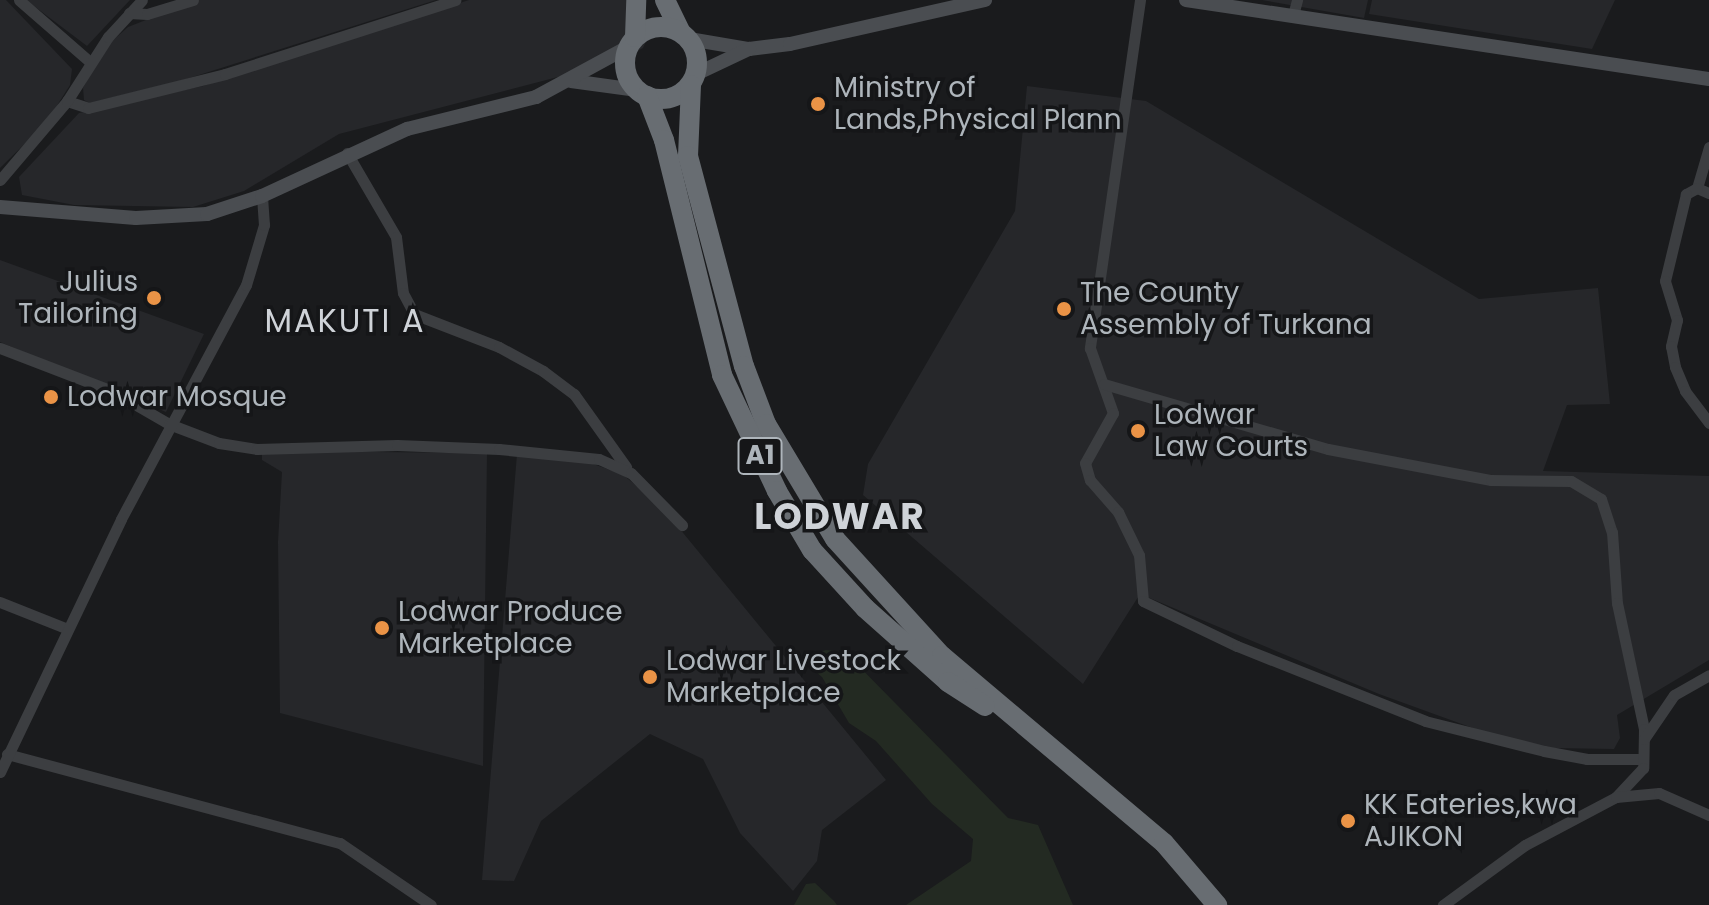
<!DOCTYPE html>
<style>
body{margin:0}
#map{position:relative;width:1709px;height:905px;overflow:hidden;background:#1a1b1d;font-family:Poppins,sans-serif}
div>[style]{position:absolute}
.built>*{inset:0;background:#26272a}
.green>*{inset:0;background:#232a22}
.street>*{height:11px;margin:-5.5px;padding:0 5.5px;transform-origin:5.5px;border-radius:5.5px;background:#3c3e41}
.secondary>*{height:14px;margin:-7px;padding:0 7px;transform-origin:7px;border-radius:7px;background:#4a4d51}
.highway>*{height:20px;margin:-10px;padding:0 10px;transform-origin:10px;border-radius:10px;background:#686d72}
.highway>.ring{margin:-10px;padding:0;box-sizing:content-box;background:none;border:20px solid #686d72;border-radius:50%}
.dots>*{width:22px;height:22px;translate:-50% -50%;box-sizing:border-box;border:4px solid #151618;border-radius:50%}
span{translate:-50% -50%;white-space:nowrap;text-align:center;line-height:1.15;-webkit-text-stroke:7px #151618;paint-order:stroke}
.shield-label span{padding:2px 6px;background:#151618;border:2px solid;border-radius:6px;-webkit-text-stroke-width:0}
.shield-label{font-size:26px;color:#aeb5bb;font-weight:700}
.poi-label{font-size:28px;color:#aeb5bb}
.left{translate:0 -50%;text-align:left}
.right{translate:-100% -50%;text-align:right}
.quarter-label{font-size:32px;color:#cfd3d8;letter-spacing:2px}
.district-label{font-size:36px;color:#cfd3d8;font-weight:700;letter-spacing:2px}
</style>
<div id="map">
<div class="built">
<div style="clip-path:polygon(0 0,6px 0,72px 69px,70px 85px,46px 123px,0 168px)"></div>
<div style="clip-path:polygon(26px 0,130px 0,87px 46px)"></div>
<div style="clip-path:polygon(197px 0,436px 0,180px 81px,89px 103px,84px 100px,83px 88px,102px 50px,128px 27px)"></div>
<div style="clip-path:polygon(469px 0,640px 0,648px 37px,643px 48px,619px 61px,339px 134px,244px 191px,193px 207px,74px 205px,22px 195px,19px 177px,79px 113px,203px 86px)"></div>
<div style="clip-path:polygon(1262px 0,1368px 0,1364px 18px)"></div>
<div style="clip-path:polygon(1372px 0,1615px 0,1592px 49px,1369px 14px)"></div>
<div style="clip-path:polygon(1027px 86px,1146px 101px,1479px 299px,1598px 288px,1610px 404px,1567px 405px,1543px 471px,1709px 476px,1709px 660px,1617px 715px,1620px 738px,1614px 749px,1552px 748px,1492px 735px,1379px 694px,1140px 594px,1083px 684px,863px 495px,868px 464px,1015px 211px)"></div>
<div style="clip-path:polygon(0 260px,204px 334px,166px 412px,0 342px)"></div>
<div style="clip-path:polygon(262px 451px,487px 453px,483px 766px,280px 713px,278px 542px,282px 472px,262px 460px)"></div>
<div style="clip-path:polygon(517px 454px,570px 456px,622px 474px,661px 506px,886px 780px,822px 830px,817px 861px,793px 891px,740px 833px,703px 759px,650px 734px,541px 821px,514px 881px,482px 880px)"></div>
</div>
<div class="green">
<div style="clip-path:polygon(826px 650px,845px 652px,1008px 818px,1038px 825px,1073px 905px,906px 905px,971px 861px,973px 839px,932px 804px,876px 741px,849px 723px,822px 677px,799px 658px)"></div>
<div style="clip-path:polygon(815px 883px,834px 901px,837px 905px,794px 905px,806px 884px)"></div>
</div>
<div class="street">
<div style="left:19px;top:0;width:93px;rotate:41.1deg"></div>
<div style="left:1140px;top:0;width:352px;rotate:98.2deg"></div>
<div style="left:1090px;top:348px;width:69px;rotate:70.5deg"></div>
<div style="left:1113px;top:413px;width:57px;rotate:119.2deg"></div>
<div style="left:1085px;top:463px;width:18px;rotate:74deg"></div>
<div style="left:1090px;top:480px;width:43px;rotate:48.8deg"></div>
<div style="left:1118px;top:512px;width:48px;rotate:64deg"></div>
<div style="left:1139px;top:555px;width:46px;rotate:85deg"></div>
<div style="left:1143px;top:601px;width:104px;rotate:25.6deg"></div>
<div style="left:1237px;top:646px;width:202px;rotate:21.7deg"></div>
<div style="left:1425px;top:721px;width:123px;rotate:14.1deg"></div>
<div style="left:1544px;top:751px;width:44px;rotate:10.5deg"></div>
<div style="left:1587px;top:759px;width:56px"></div>
<div style="left:129px;top:13px;width:18px;rotate:3deg"></div>
<div style="left:147px;top:14px;width:48px;rotate:-16.9deg"></div>
<div style="left:1293px;top:15px;width:16px;rotate:-75deg"></div>
<div style="left:67px;top:101px;width:22px;rotate:18deg"></div>
<div style="left:88px;top:108px;width:141px;rotate:-13.9deg"></div>
<div style="left:225px;top:74px;width:242px;rotate:-17.8deg"></div>
<div style="left:1709px;top:147px;width:43px;rotate:106.3deg"></div>
<div style="left:1697px;top:188px;width:13px;rotate:23deg"></div>
<div style="left:347px;top:153px;width:97px;rotate:59.7deg"></div>
<div style="left:396px;top:237px;width:56px;rotate:82.9deg"></div>
<div style="left:403px;top:293px;width:24px;rotate:62deg"></div>
<div style="left:414px;top:314px;width:91px;rotate:21.2deg"></div>
<div style="left:499px;top:347px;width:50px;rotate:28.6deg"></div>
<div style="left:543px;top:371px;width:39px;rotate:37deg"></div>
<div style="left:574px;top:394px;width:90px;rotate:54.5deg"></div>
<div style="left:0;top:180px;width:104px;rotate:-49.7deg"></div>
<div style="left:67px;top:101px;width:76px;rotate:-57.4deg"></div>
<div style="left:108px;top:37px;width:50px;rotate:-47.4deg"></div>
<div style="left:1697px;top:188px;width:13px;rotate:151deg"></div>
<div style="left:1686px;top:194px;width:89px;rotate:103.6deg"></div>
<div style="left:1665px;top:281px;width:41px;rotate:72.9deg"></div>
<div style="left:1677px;top:320px;width:27px;rotate:103deg"></div>
<div style="left:1671px;top:346px;width:21px;rotate:79deg"></div>
<div style="left:1675px;top:367px;width:26px;rotate:67deg"></div>
<div style="left:1685px;top:391px;width:40px;rotate:53deg"></div>
<div style="left:0;top:348px;width:120px;rotate:21deg"></div>
<div style="left:112px;top:391px;width:66px;rotate:30.1deg"></div>
<div style="left:169px;top:424px;width:53px;rotate:20.8deg"></div>
<div style="left:219px;top:443px;width:38px;rotate:9deg"></div>
<div style="left:257px;top:449px;width:140px;rotate:-1.6deg"></div>
<div style="left:397px;top:445px;width:102px;rotate:2.2deg"></div>
<div style="left:499px;top:449px;width:100px;rotate:5.7deg"></div>
<div style="left:599px;top:459px;width:35px;rotate:24deg"></div>
<div style="left:631px;top:473px;width:73px;rotate:45.6deg"></div>
<div style="left:1104px;top:384px;width:233px;rotate:16.2deg"></div>
<div style="left:1328px;top:449px;width:166px;rotate:10.8deg"></div>
<div style="left:1491px;top:480px;width:80px;rotate:0.7deg"></div>
<div style="left:1571px;top:481px;width:35px;rotate:31deg"></div>
<div style="left:1601px;top:499px;width:35px;rotate:72deg"></div>
<div style="left:1612px;top:532px;width:71px;rotate:86deg"></div>
<div style="left:1617px;top:603px;width:129px;rotate:77.9deg"></div>
<div style="left:1644px;top:729px;width:39px;rotate:91deg"></div>
<div style="left:1643px;top:768px;width:40px;rotate:133deg"></div>
<div style="left:1616px;top:797px;width:103px;rotate:152.2deg"></div>
<div style="left:1525px;top:845px;width:102px;rotate:143.8deg"></div>
<div style="left:0;top:602px;width:73px;rotate:21.7deg"></div>
<div style="left:1644px;top:739px;width:53px;rotate:-55.7deg"></div>
<div style="left:1674px;top:695px;width:40px;rotate:-29.7deg"></div>
<div style="left:7px;top:754px;width:345px;rotate:15deg"></div>
<div style="left:340px;top:843px;width:110px;rotate:34.3deg"></div>
<div style="left:0;top:772px;width:280px;rotate:-64.4deg"></div>
<div style="left:121px;top:519px;width:265px;rotate:-61.9deg"></div>
<div style="left:246px;top:285px;width:63px;rotate:-73.3deg"></div>
<div style="left:264px;top:225px;width:29px;rotate:-94deg"></div>
<div style="left:1616px;top:797px;width:43px;rotate:-5.3deg"></div>
<div style="left:1659px;top:793px;width:55px;rotate:23.7deg"></div>
</div>
<div class="secondary">
<div style="left:1186px;top:0;width:529px;rotate:8.59deg"></div>
<div style="left:689px;top:39px;width:61px;rotate:9.5deg"></div>
<div style="left:749px;top:49px;width:41px;rotate:-7deg"></div>
<div style="left:790px;top:44px;width:200px;rotate:-12.7deg"></div>
<div style="left:696px;top:74px;width:59px;rotate:-25.3deg"></div>
<div style="left:571px;top:81px;width:67px;rotate:7.8deg"></div>
<div style="left:0;top:207px;width:136px;rotate:4.6deg"></div>
<div style="left:136px;top:218px;width:71px;rotate:-3.2deg"></div>
<div style="left:207px;top:214px;width:58px;rotate:-18.1deg"></div>
<div style="left:262px;top:196px;width:160px;rotate:-24.8deg"></div>
<div style="left:407px;top:129px;width:133px;rotate:-13.9deg"></div>
<div style="left:536px;top:97px;width:105px;rotate:-28.5deg"></div>
</div>
<div class="highway">
<div style="left:665px;top:0;width:34px;rotate:64deg"></div>
<div class="ring" style="left:625px;top:27px;width:52px;height:52px"></div>
<div style="left:635px;top:37px;width:37px;rotate:-88deg"></div>
<div style="left:691px;top:85px;width:71px;rotate:92.4deg"></div>
<div style="left:688px;top:156px;width:217px;rotate:75.1deg"></div>
<div style="left:744px;top:366px;width:62px;rotate:69.2deg"></div>
<div style="left:766px;top:424px;width:134px;rotate:59deg"></div>
<div style="left:835px;top:539px;width:159px;rotate:47.6deg"></div>
<div style="left:942px;top:656px;width:290px;rotate:40.1deg"></div>
<div style="left:1164px;top:843px;width:82px;rotate:49.5deg"></div>
<div style="left:647px;top:96px;width:47px;rotate:68.9deg"></div>
<div style="left:664px;top:140px;width:242px;rotate:76.1deg"></div>
<div style="left:722px;top:375px;width:128px;rotate:64.6deg"></div>
<div style="left:777px;top:491px;width:69px;rotate:59.3deg"></div>
<div style="left:812px;top:550px;width:79px;rotate:47.6deg"></div>
<div style="left:865px;top:608px;width:111px;rotate:41.7deg"></div>
<div style="left:948px;top:682px;width:44px;rotate:33deg"></div>
</div>
<div class="dots">
<div style="left:818px;top:104px;background:#ea9346"></div>
<div style="left:154px;top:298px;background:#ea9346"></div>
<div style="left:1064px;top:309px;background:#ea9346"></div>
<div style="left:51px;top:397px;background:#ea9346"></div>
<div style="left:1138px;top:431px;background:#ea9346"></div>
<div style="left:382px;top:628px;background:#ea9346"></div>
<div style="left:650px;top:677px;background:#ea9346"></div>
<div style="left:1348px;top:821px;background:#ea9346"></div>
</div>
<div class="shield-label">
<span style="left:760px;top:456px">A1</span>
</div>
<div class="poi-label">
<span class="left" style="left:834px;top:104px">Ministry of<br>Lands,Physical Plann</span>
<span class="right" style="left:138px;top:298px">Julius<br>Tailoring</span>
<span class="left" style="left:1080px;top:309px">The County<br>Assembly of Turkana</span>
<span class="left" style="left:67px;top:397px">Lodwar Mosque</span>
<span class="left" style="left:1154px;top:431px">Lodwar<br>Law Courts</span>
<span class="left" style="left:398px;top:628px">Lodwar Produce<br>Marketplace</span>
<span class="left" style="left:666px;top:677px">Lodwar Livestock<br>Marketplace</span>
<span class="left" style="left:1364px;top:821px">KK Eateries,kwa<br>AJIKON</span>
</div>
<div class="quarter-label">
<span style="left:345px;top:321px">MAKUTI A</span>
</div>
<div class="district-label">
<span style="left:840px;top:517px">LODWAR</span>
</div>
</div>
